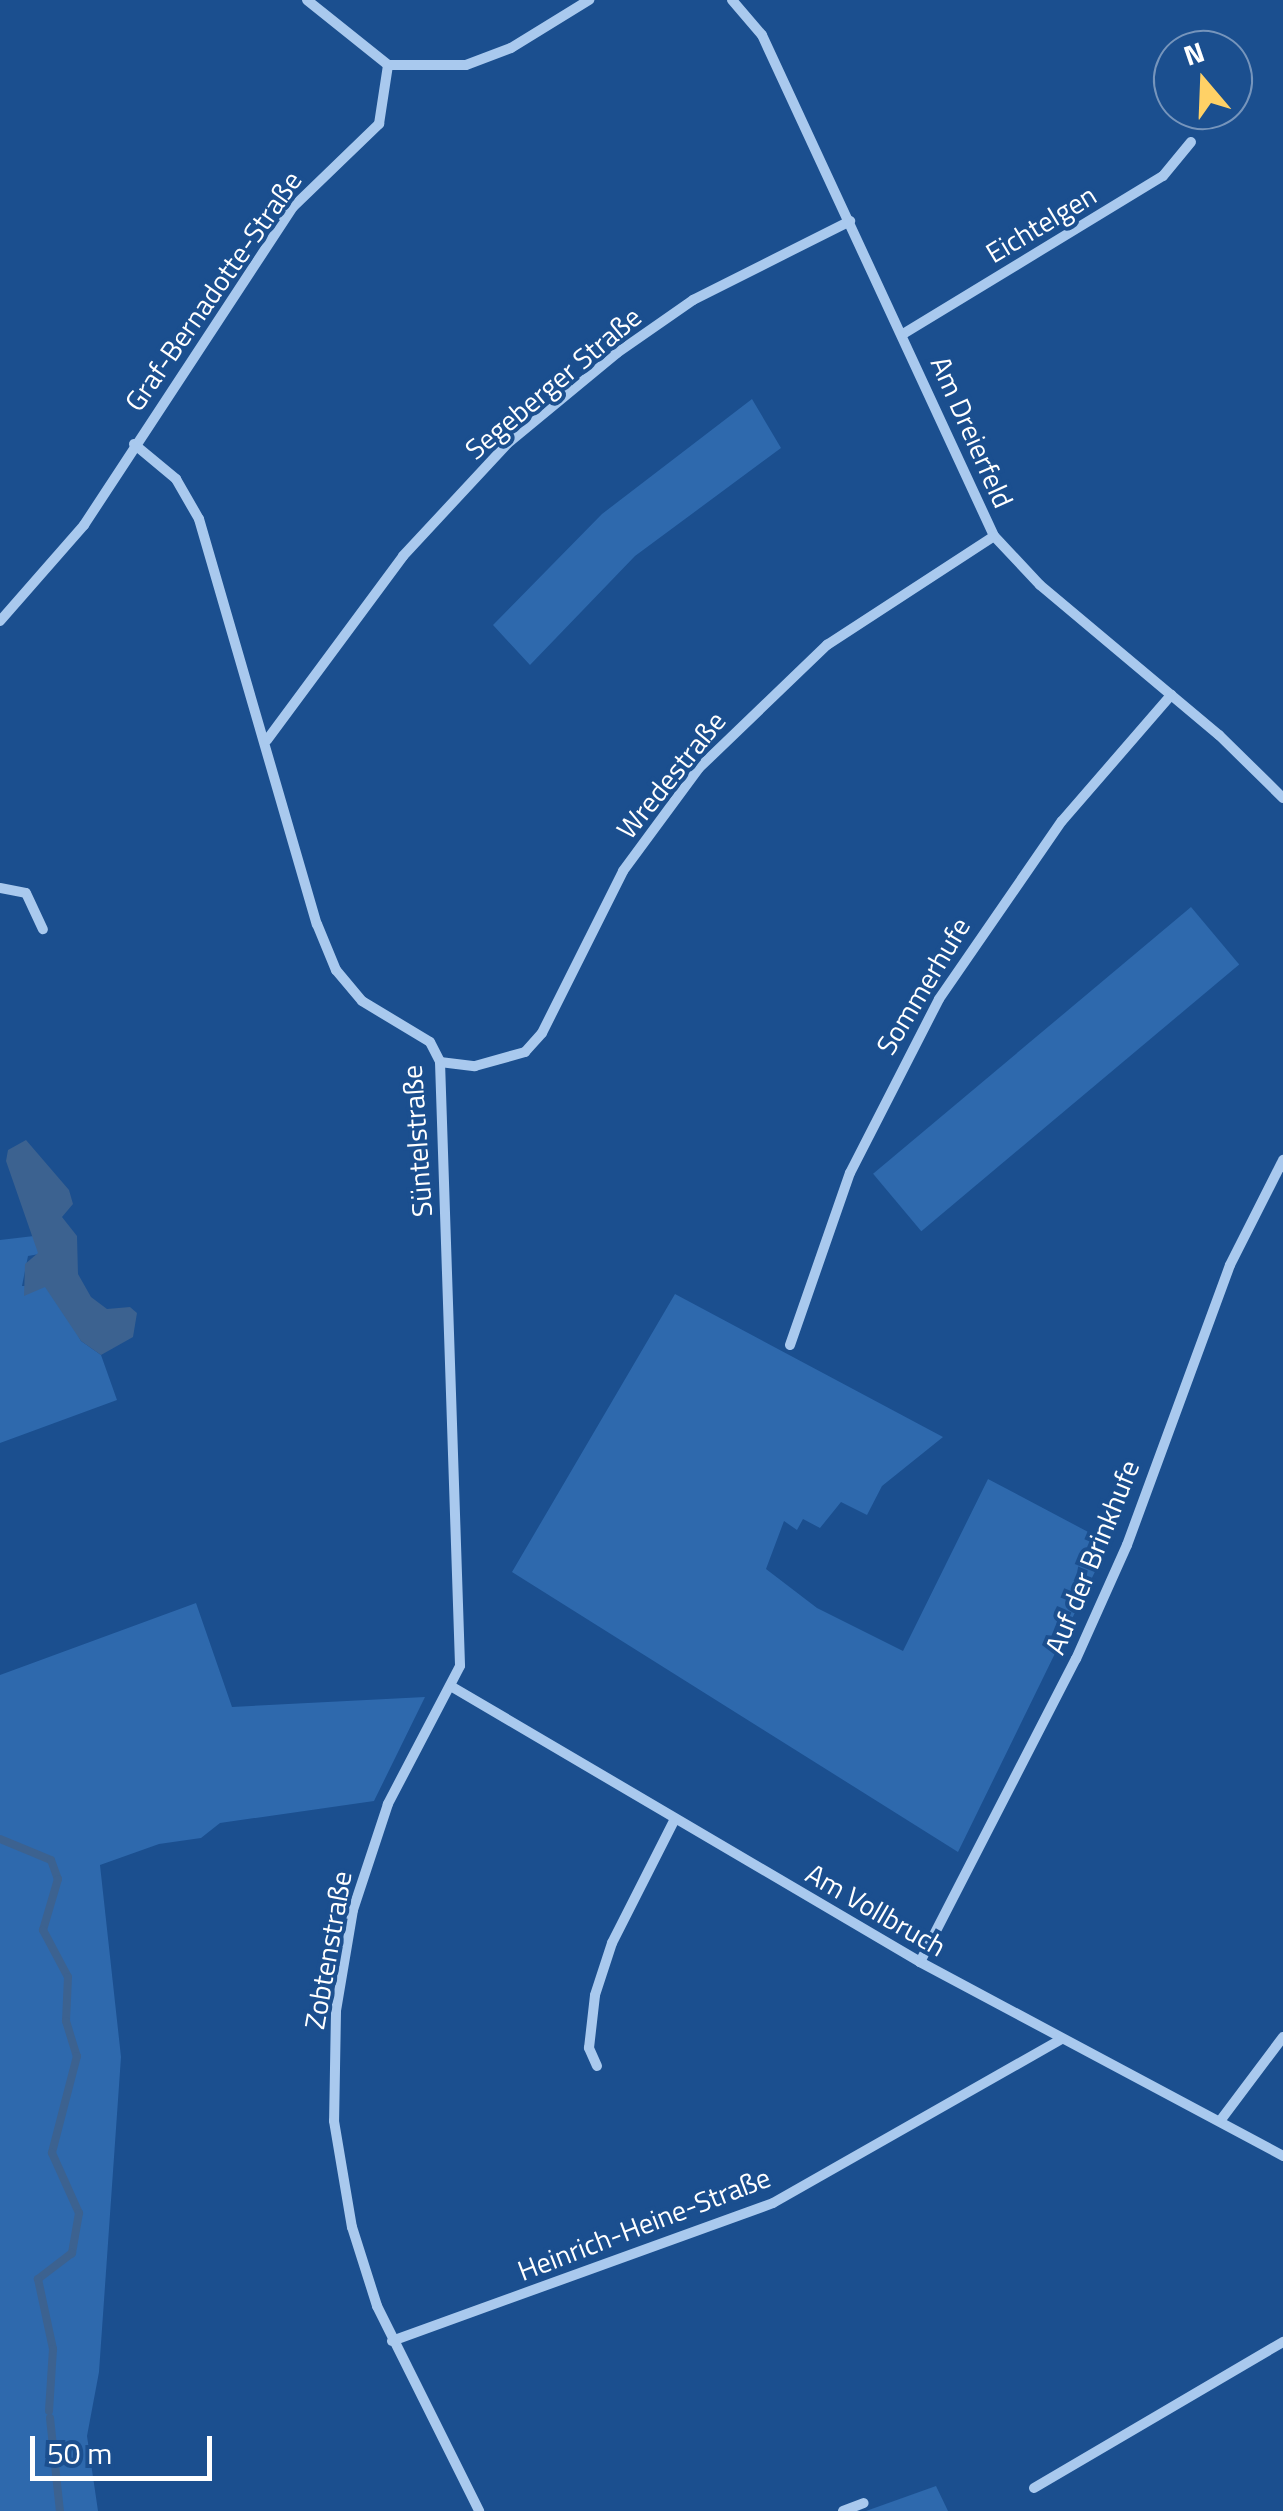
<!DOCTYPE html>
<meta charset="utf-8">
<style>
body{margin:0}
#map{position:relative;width:1283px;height:2511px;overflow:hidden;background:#1b4f8f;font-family:"Titillium Web",sans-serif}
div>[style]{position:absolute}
.green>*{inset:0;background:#2e69ad;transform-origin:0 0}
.water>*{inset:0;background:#3c6290}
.stream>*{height:8px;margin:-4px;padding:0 4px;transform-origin:4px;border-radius:4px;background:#3c6290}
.minor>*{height:10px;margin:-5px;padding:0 5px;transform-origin:5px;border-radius:5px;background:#a9c9ee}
span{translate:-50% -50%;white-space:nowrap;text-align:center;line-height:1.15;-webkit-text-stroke:8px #1b4f8f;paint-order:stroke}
.street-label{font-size:28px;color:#fff}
.north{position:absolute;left:1153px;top:30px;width:100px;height:100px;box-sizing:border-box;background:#1b4f8f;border:2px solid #7695bc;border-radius:50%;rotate:341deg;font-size:28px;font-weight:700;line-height:40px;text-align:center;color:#fff}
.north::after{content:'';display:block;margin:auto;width:35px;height:45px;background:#ffd166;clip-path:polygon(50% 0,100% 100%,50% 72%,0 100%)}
.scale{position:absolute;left:30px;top:2436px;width:182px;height:45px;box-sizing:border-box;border:5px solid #fff;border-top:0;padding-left:12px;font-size:30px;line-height:35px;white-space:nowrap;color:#fff;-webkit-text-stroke:8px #1b4f8f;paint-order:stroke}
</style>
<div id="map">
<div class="green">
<div style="clip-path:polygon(752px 399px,781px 448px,635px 556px,530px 665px,493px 625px,602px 514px)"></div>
<div style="left:1191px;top:907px;width:75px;height:415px;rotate:50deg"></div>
<div style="clip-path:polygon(34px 1236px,39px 1254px,28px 1256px,22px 1286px,45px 1286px,55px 1294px,81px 1341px,101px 1355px,117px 1400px,0 1443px,0 1240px)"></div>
<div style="clip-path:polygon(675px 1294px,943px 1437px,882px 1486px,867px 1515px,841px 1502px,820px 1528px,803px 1519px,797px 1530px,784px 1521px,766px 1569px,817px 1608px,903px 1651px,988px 1479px,1109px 1543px,958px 1852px,512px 1572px)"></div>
<div style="clip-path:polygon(196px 1603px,232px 1707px,425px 1697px,374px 1801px,220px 1823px,201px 1838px,159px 1844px,100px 1865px,121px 2057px,99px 2372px,87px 2436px,98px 2511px,0 2511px,0 1675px)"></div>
<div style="clip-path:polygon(936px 2486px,948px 2511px,866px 2511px)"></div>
</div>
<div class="water">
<div style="clip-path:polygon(26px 1140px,69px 1190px,73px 1204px,62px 1217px,77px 1236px,78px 1274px,91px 1297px,107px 1309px,130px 1307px,137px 1313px,133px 1337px,101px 1355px,81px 1341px,45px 1287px,24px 1296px,25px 1264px,38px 1253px,6px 1161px,8px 1150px)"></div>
</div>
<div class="stream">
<div style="left:0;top:1839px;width:55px;rotate:22.4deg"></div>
<div style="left:51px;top:1860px;width:20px;rotate:70deg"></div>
<div style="left:58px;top:1879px;width:53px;rotate:106.4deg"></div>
<div style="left:43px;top:1930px;width:53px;rotate:62deg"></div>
<div style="left:68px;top:1977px;width:44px;rotate:92.6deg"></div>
<div style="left:66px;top:2021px;width:37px;rotate:73deg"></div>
<div style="left:77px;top:2056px;width:100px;rotate:104.5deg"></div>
<div style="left:52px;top:2153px;width:66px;rotate:65.8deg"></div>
<div style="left:79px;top:2213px;width:41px;rotate:99.9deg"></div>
<div style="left:72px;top:2253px;width:43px;rotate:142.6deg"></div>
<div style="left:38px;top:2279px;width:72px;rotate:77.9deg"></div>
<div style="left:53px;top:2349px;width:62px;rotate:93.7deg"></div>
<div style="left:50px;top:2418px;width:94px;rotate:83.9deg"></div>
</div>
<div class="minor">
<div style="left:307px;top:0;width:104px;rotate:38.7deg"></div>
<div style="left:732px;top:0;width:46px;rotate:49.4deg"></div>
<div style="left:762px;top:35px;width:552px;rotate:65.15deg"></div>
<div style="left:994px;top:536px;width:67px;rotate:46.8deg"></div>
<div style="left:1040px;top:585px;width:234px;rotate:40deg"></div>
<div style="left:1219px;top:735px;width:90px;rotate:44.5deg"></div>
<div style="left:903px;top:334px;width:304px;rotate:-31.3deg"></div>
<div style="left:1163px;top:176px;width:44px;rotate:-50.5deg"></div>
<div style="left:134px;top:444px;width:55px;rotate:39.8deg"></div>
<div style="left:176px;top:479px;width:46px;rotate:60.1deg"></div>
<div style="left:199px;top:519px;width:422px;rotate:73.8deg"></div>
<div style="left:317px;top:924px;width:50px;rotate:67.6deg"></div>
<div style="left:336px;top:970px;width:40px;rotate:50deg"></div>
<div style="left:362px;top:1001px;width:79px;rotate:31.1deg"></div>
<div style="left:430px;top:1042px;width:22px;rotate:63deg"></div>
<div style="left:440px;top:1062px;width:604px;rotate:88.1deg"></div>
<div style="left:460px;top:1666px;width:156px;rotate:117.6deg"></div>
<div style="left:388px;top:1804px;width:112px;rotate:108.3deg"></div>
<div style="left:353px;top:1910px;width:102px;rotate:99.6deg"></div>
<div style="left:336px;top:2011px;width:110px;rotate:91deg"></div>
<div style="left:334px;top:2121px;width:108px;rotate:80.4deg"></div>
<div style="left:352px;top:2227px;width:83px;rotate:72.4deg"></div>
<div style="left:377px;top:2306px;width:229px;rotate:63.5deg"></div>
<div style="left:0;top:621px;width:128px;rotate:-48.8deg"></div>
<div style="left:84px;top:525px;width:381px;rotate:-56.7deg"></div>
<div style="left:293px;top:207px;width:120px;rotate:-44deg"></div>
<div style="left:379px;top:124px;width:60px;rotate:-81.3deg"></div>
<div style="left:388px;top:65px;width:78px"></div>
<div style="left:466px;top:65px;width:48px;rotate:-20.7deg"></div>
<div style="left:511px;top:48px;width:92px;rotate:-31.6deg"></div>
<div style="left:267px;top:740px;width:229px;rotate:-53.5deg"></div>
<div style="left:403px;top:556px;width:153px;rotate:-47.1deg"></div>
<div style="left:507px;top:444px;width:143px;rotate:-39.6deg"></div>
<div style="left:617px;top:353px;width:93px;rotate:-34.9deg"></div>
<div style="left:693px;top:300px;width:176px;rotate:-26.7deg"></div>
<div style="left:0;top:888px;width:26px;rotate:11deg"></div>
<div style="left:26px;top:893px;width:40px;rotate:65deg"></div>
<div style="left:440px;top:1062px;width:35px;rotate:7deg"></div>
<div style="left:475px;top:1066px;width:52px;rotate:-15.6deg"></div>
<div style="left:525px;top:1052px;width:25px;rotate:-48deg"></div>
<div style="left:542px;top:1033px;width:181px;rotate:-63.4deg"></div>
<div style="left:623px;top:871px;width:128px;rotate:-53.6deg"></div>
<div style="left:699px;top:768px;width:178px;rotate:-43.9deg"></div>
<div style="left:827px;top:645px;width:199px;rotate:-33.1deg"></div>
<div style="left:790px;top:1345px;width:182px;rotate:-70.8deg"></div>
<div style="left:850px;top:1173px;width:195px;rotate:-62.9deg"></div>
<div style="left:939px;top:999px;width:216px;rotate:-55.4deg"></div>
<div style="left:1062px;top:821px;width:167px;rotate:-49.1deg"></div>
<div style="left:454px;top:1688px;width:541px;rotate:30.45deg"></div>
<div style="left:920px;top:1962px;width:412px;rotate:28.1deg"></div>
<div style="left:920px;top:1962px;width:341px;rotate:-62.8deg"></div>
<div style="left:1076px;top:1659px;width:125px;rotate:-65.9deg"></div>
<div style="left:1127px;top:1545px;width:298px;rotate:-69.8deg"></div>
<div style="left:1230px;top:1265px;width:118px;rotate:-63.2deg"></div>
<div style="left:597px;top:2066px;width:20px;rotate:-114deg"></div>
<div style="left:589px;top:2048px;width:53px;rotate:-83.5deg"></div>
<div style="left:595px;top:1995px;width:55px;rotate:-71.9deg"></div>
<div style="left:612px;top:1943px;width:139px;rotate:-63.1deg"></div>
<div style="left:1220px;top:2121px;width:105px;rotate:-53.1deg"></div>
<div style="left:392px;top:2341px;width:405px;rotate:-19.9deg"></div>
<div style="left:773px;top:2203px;width:330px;rotate:-29.6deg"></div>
<div style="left:1034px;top:2488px;width:289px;rotate:-30.4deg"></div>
<div style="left:843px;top:2511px;width:22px;rotate:-21deg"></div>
</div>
<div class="street-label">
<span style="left:1041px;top:224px;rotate:-31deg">Eichtelgen</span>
<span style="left:213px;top:291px;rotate:-55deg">Graf-Bernadotte-Straße</span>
<span style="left:553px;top:383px;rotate:-40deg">Segeberger Straße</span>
<span style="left:972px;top:432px;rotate:66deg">Am Dreierfeld</span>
<span style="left:671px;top:775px;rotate:-51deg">Wredestraße</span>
<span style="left:923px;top:986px;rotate:-59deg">Sommerhufe</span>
<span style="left:417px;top:1141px;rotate:-94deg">Süntelstraße</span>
<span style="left:1092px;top:1557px;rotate:-68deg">Auf der Brinkhufe</span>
<span style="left:876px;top:1910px;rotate:30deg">Am Vollbruch</span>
<span style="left:328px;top:1950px;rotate:-80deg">Zobtenstraße</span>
<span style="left:644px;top:2224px;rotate:-21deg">Heinrich-Heine-Straße</span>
</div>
<div class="north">N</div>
<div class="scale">50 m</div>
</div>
